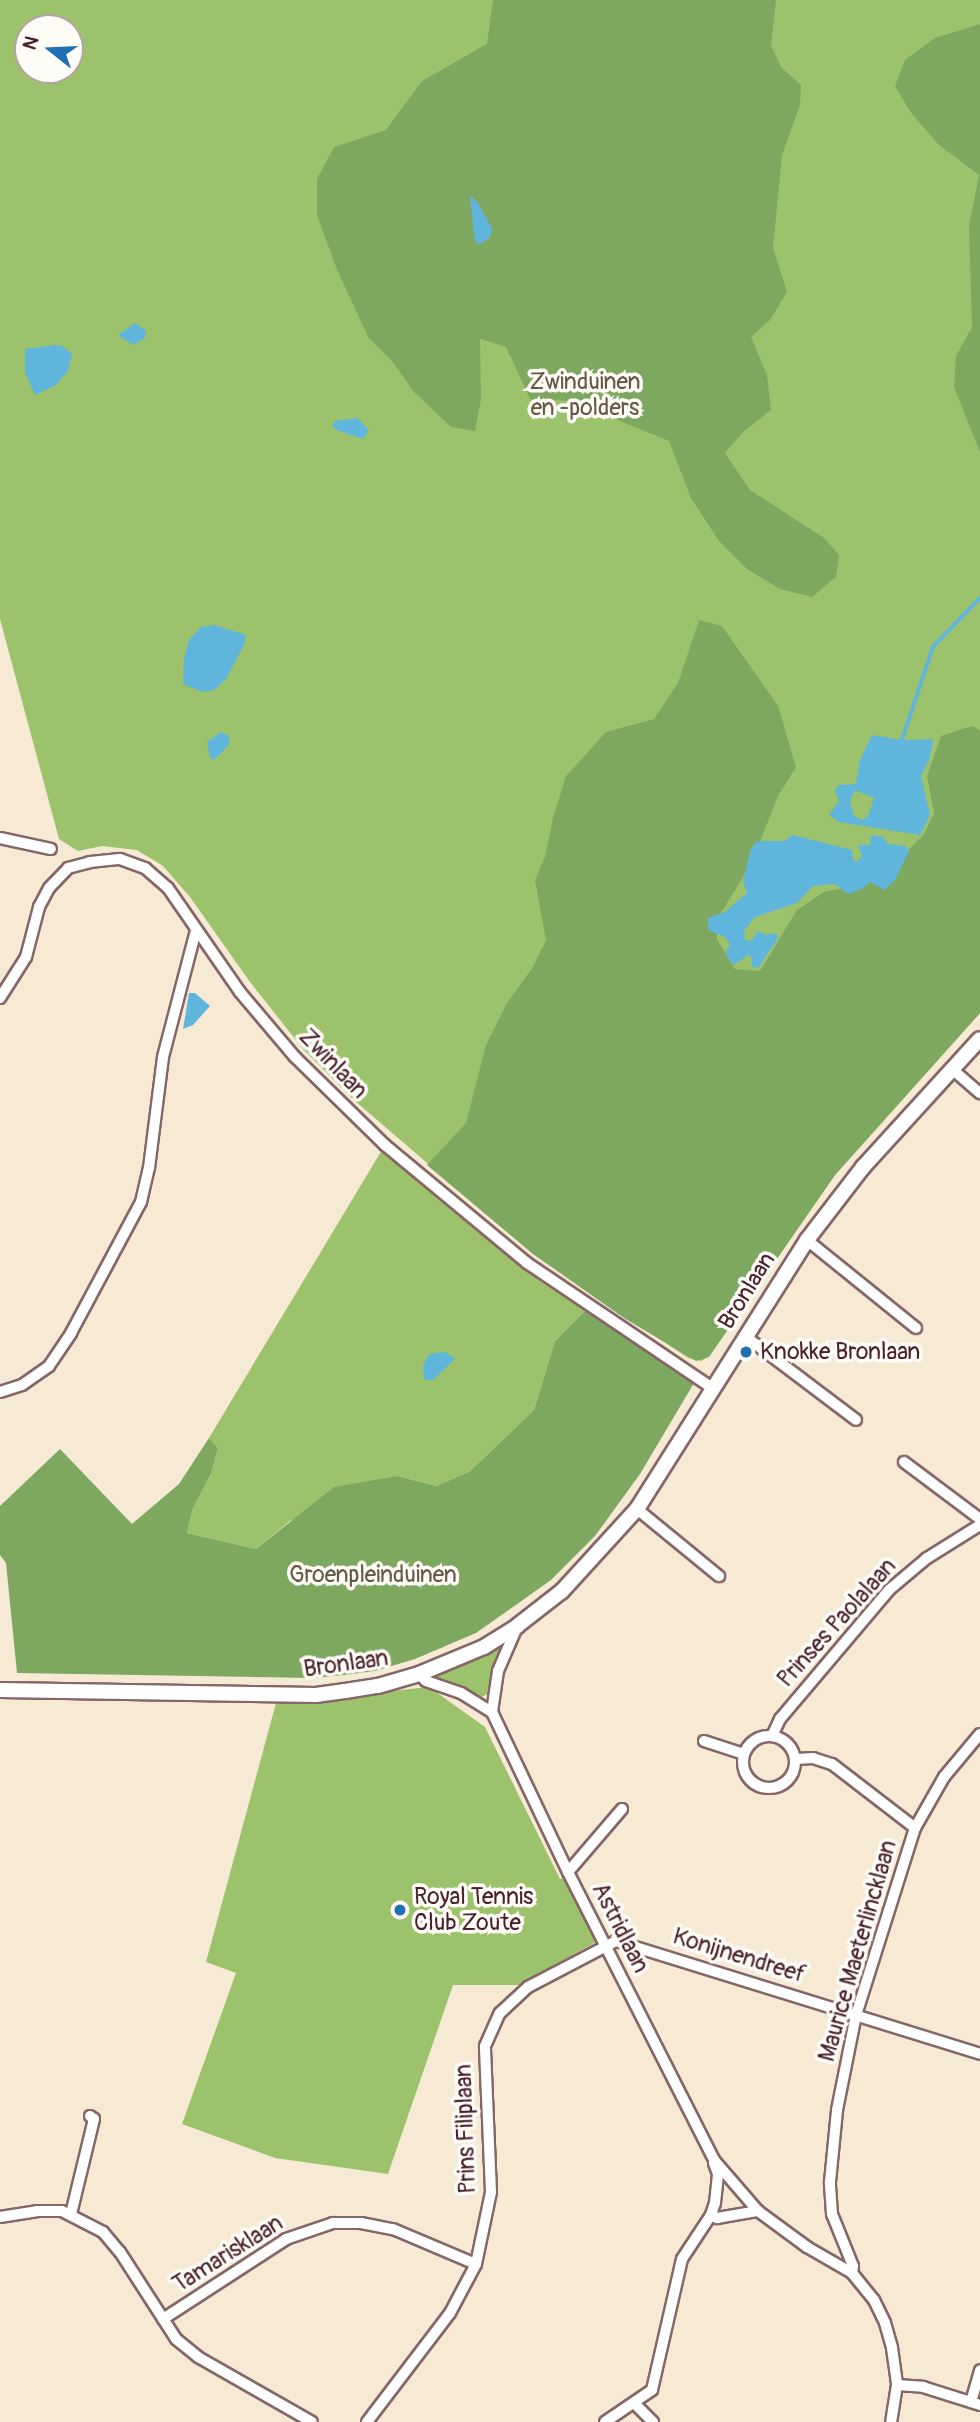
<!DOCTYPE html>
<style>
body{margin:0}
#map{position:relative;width:980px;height:2422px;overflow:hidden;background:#f6ead5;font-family:Pangolin,sans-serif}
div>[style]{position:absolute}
.green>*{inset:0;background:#9dc26c}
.forest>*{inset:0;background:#7ea860}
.water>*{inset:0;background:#60b5dd}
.stream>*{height:3.5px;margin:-1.75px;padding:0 1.75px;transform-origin:1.75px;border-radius:1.75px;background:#60b5dd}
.roads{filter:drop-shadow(2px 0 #866666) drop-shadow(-2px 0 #866666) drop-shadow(0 2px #866666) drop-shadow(0 -2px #866666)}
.minor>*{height:10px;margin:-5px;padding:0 5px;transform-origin:5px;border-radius:5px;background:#fff}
.minor>.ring{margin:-5px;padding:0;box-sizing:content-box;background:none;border:10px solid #fff;border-radius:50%}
.tertiary>*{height:14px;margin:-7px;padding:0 7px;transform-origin:7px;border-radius:7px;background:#fff}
.dots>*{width:19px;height:19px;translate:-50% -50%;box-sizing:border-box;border:4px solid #fdfcf7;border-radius:50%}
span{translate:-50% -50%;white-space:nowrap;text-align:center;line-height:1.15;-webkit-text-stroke:7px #fdfcf7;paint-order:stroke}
.park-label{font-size:23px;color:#675842}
.street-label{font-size:23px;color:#4a1f2b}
.poi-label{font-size:23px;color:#4a1f2b}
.left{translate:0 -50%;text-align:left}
.north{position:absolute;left:14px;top:14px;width:70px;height:70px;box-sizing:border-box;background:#fdfcf7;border:2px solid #b5a4a5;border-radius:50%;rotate:288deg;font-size:19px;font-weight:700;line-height:28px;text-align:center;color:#4a1f2b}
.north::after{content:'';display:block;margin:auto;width:24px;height:32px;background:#1f6fb2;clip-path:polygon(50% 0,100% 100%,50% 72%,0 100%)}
</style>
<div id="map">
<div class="green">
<div style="clip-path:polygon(evenodd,0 0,980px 0,980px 1013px,835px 1175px,708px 1357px,701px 1361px,688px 1358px,533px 1254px,355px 1101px,303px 1049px,250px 982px,190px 897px,163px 866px,137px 850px,102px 846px,78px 851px,59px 839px,0 619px,0 0,28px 28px,70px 28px,70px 70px,28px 70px,28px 28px)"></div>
<div style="clip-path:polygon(385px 1145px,589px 1307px,555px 1341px,534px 1410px,469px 1472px,436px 1486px,398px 1476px,290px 1521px,256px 1549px,187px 1533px,193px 1508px,211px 1474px,218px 1448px,209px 1438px)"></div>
<div style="clip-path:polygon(501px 1644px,490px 1692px,486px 1695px,478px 1698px,432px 1677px)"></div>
<div style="clip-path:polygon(429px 1687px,485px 1727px,560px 1879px,564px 1878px,598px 1941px,518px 1985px,453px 1985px,388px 2174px,275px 2158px,182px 2124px,236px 1973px,206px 1962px,276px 1703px)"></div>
</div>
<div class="forest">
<div style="clip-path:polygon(493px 0,776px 0,771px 45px,781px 67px,801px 85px,800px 105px,782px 155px,773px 248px,787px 292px,770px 320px,751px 337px,767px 375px,771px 410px,743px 432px,725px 453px,750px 490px,824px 538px,839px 555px,836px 577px,812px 597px,780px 589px,747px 569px,719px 541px,691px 498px,669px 441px,571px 401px,530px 399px,506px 347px,480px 339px,481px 399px,475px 431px,451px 427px,414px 392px,392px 361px,368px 337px,336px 267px,317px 215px,317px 179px,334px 147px,386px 130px,422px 81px,487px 44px)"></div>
<div style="clip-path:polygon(980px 24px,980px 452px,954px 387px,956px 356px,972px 327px,969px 226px,979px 175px,938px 144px,912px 114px,895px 86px,905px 60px,935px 38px)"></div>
<div style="clip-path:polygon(699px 620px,722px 626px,778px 706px,796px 767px,778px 796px,752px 862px,718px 918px,717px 939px,735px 969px,760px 971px,797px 910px,824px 892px,857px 885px,904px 855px,924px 834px,934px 813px,927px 776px,941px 736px,972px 726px,980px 730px,980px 1013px,835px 1175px,709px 1357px,696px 1361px,624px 1318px,533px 1254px,427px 1165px,466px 1123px,486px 1045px,507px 1003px,533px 967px,546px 940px,535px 880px,545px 857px,553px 818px,566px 776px,606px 732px,654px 719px,678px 683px)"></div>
<div style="clip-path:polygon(589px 1307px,697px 1378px,640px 1474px,595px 1536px,551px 1580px,476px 1633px,415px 1659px,375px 1671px,344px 1675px,314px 1678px,17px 1673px,6px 1563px,0 1555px,0 1506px,60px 1449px,132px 1524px,179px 1484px,209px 1438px,218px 1448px,211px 1474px,193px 1508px,187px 1533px,256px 1549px,334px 1487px,398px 1476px,436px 1486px,469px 1472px,534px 1410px,555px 1341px)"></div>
</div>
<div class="water">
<div style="clip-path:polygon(470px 195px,478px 203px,492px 229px,490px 237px,480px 244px,476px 243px,474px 235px)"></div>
<div style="clip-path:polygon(135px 323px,146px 331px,145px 338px,133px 345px,118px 335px)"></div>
<div style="clip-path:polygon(55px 345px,62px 346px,72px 354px,68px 371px,56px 385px,35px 395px,25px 372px,25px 349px)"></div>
<div style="clip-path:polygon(357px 418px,369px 430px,363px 439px,336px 430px,332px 425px,335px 421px)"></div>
<div style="clip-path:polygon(214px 625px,246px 635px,244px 645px,226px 679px,214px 690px,203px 692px,183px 684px,184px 659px,189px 640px,201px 627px)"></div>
<div style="clip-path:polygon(221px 732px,229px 736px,229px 745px,214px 760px,210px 758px,207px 742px)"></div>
<div style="clip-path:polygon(evenodd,872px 735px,903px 740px,933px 739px,930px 758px,921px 776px,930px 815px,920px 835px,839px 822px,829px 815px,839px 801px,835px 791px,838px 785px,856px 784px,860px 760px,872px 735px,855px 790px,874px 798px,868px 816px,863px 820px,854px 816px,850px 801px,855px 790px)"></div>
<div style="clip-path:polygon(793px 835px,852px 850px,853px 860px,856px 862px,862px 856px,858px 845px,870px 845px,871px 835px,883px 837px,888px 844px,905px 846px,909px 851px,895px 880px,884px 890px,870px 882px,862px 889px,848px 894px,835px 884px,813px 886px,797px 903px,755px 917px,744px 931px,745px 940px,751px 941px,758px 931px,766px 935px,776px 933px,778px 938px,758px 968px,752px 967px,751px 956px,748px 955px,734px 965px,725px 954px,730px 944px,725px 937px,708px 930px,708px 918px,725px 912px,747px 893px,743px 881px,751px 849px,757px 841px,784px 841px)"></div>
<div style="clip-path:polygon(189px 993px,195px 993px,210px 1006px,193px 1025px,183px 1029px)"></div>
<div style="clip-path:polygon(445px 1352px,455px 1359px,433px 1380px,424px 1380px,423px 1366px,429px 1354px)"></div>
</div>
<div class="stream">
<div style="left:901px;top:743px;width:101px;rotate:-71.6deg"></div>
<div style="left:933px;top:647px;width:68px;rotate:-46.2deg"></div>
</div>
<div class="roads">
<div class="minor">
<div style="left:0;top:838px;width:52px;rotate:12.2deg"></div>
<div style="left:0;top:998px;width:49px;rotate:-57.6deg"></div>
<div style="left:26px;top:957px;width:52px;rotate:-75.4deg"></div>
<div style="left:39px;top:907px;width:21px;rotate:-62deg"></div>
<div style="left:49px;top:888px;width:28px;rotate:-46deg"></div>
<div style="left:68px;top:868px;width:23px;rotate:-15deg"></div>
<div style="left:90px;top:862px;width:30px;rotate:-6deg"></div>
<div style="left:120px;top:859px;width:27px;rotate:20deg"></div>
<div style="left:145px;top:868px;width:30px;rotate:41deg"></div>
<div style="left:168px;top:888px;width:126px;rotate:55.3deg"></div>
<div style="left:240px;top:992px;width:85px;rotate:49.8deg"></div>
<div style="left:295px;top:1057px;width:126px;rotate:44.4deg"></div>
<div style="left:385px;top:1145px;width:185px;rotate:39.7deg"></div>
<div style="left:527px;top:1263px;width:223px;rotate:34deg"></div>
<div style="left:952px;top:1069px;width:37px;rotate:41deg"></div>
<div style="left:807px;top:1240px;width:140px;rotate:38.9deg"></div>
<div style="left:745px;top:1336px;width:139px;rotate:37.1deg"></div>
<div style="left:0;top:1392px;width:23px;rotate:-18deg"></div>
<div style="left:22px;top:1385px;width:33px;rotate:-35deg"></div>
<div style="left:49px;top:1366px;width:40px;rotate:-56deg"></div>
<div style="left:71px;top:1333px;width:149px;rotate:-61.9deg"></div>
<div style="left:141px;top:1202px;width:35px;rotate:-77deg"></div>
<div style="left:149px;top:1168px;width:112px;rotate:-82.8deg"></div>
<div style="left:163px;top:1057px;width:131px;rotate:-75.4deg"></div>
<div style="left:904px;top:1462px;width:95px;rotate:36.9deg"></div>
<div style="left:637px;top:1509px;width:106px;rotate:39.3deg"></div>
<div style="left:517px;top:1627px;width:48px;rotate:113.4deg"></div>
<div style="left:498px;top:1671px;width:41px;rotate:98.3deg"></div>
<div style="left:492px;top:1712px;width:177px;rotate:64.6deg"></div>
<div style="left:568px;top:1872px;width:323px;rotate:63.1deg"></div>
<div style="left:714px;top:2160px;width:67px;rotate:49.2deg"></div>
<div style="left:758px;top:2211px;width:61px;rotate:36.3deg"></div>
<div style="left:807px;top:2247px;width:52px;rotate:30deg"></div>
<div style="left:852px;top:2273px;width:35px;rotate:51deg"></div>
<div style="left:874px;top:2300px;width:25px;rotate:64deg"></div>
<div style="left:885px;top:2323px;width:26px;rotate:74deg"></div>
<div style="left:892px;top:2348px;width:37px;rotate:82deg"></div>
<div style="left:897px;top:2385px;width:37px;rotate:99deg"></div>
<div style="left:419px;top:1674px;width:10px;rotate:45deg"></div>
<div style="left:426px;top:1681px;width:37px;rotate:19deg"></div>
<div style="left:461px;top:1693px;width:36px;rotate:32deg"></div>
<div class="ring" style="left:743px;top:1736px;width:42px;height:42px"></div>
<div style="left:772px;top:1736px;width:19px;rotate:-65deg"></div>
<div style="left:780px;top:1719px;width:169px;rotate:-49.8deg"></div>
<div style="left:889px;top:1590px;width:50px;rotate:-40.1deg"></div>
<div style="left:927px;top:1558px;width:62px;rotate:-31.9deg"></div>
<div style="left:704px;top:1741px;width:42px;rotate:18deg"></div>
<div style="left:796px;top:1759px;width:17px;rotate:-3deg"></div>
<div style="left:813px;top:1758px;width:20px;rotate:18deg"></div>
<div style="left:832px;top:1764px;width:105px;rotate:37.6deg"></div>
<div style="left:568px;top:1872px;width:83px;rotate:-49.4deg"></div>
<div style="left:71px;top:2214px;width:98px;rotate:-76.4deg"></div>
<div style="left:94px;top:2119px;width:5px;rotate:-143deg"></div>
<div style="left:711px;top:2215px;width:7px;rotate:27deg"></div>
<div style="left:717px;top:2218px;width:42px;rotate:-9.7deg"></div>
<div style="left:0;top:2217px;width:37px;rotate:-9deg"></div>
<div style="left:37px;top:2211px;width:25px"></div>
<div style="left:62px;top:2211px;width:46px;rotate:27.1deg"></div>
<div style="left:103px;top:2232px;width:26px;rotate:50deg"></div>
<div style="left:120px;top:2252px;width:103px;rotate:57.2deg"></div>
<div style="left:176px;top:2339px;width:28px;rotate:39deg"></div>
<div style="left:198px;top:2357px;width:131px;rotate:29.7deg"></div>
<div style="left:852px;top:2273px;width:7px;rotate:-82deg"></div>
<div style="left:853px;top:2266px;width:56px;rotate:-112deg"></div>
<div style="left:832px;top:2214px;width:32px;rotate:-94deg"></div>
<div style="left:830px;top:2182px;width:72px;rotate:-84.4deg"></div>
<div style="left:837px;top:2110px;width:97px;rotate:-78.7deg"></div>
<div style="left:856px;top:2015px;width:196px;rotate:-72.5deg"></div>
<div style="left:915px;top:1828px;width:59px;rotate:-60.4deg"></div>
<div style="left:944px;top:1777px;width:56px;rotate:-50.1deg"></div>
<div style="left:163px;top:2319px;width:147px;rotate:-33deg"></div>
<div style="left:286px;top:2239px;width:50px;rotate:-18.8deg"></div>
<div style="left:333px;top:2223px;width:28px"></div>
<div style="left:361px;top:2223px;width:33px;rotate:11deg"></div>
<div style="left:393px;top:2229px;width:90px;rotate:22.9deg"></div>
<div style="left:897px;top:2385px;width:26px;rotate:4deg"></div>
<div style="left:923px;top:2387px;width:60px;rotate:17.5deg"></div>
<div style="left:971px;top:2402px;width:33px;rotate:-74deg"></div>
<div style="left:634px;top:2403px;width:27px;rotate:45deg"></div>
<div style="left:367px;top:2422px;width:137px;rotate:-52.7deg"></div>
<div style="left:450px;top:2313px;width:55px;rotate:-62deg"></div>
<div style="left:476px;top:2264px;width:74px;rotate:-78.2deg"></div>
<div style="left:491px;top:2192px;width:146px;rotate:-92.4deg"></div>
<div style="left:485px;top:2046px;width:36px;rotate:-66deg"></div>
<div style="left:500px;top:2013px;width:38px;rotate:-43deg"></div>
<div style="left:528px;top:1987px;width:99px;rotate:-27.6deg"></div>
<div style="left:616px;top:1941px;width:381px;rotate:17.2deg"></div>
<div style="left:605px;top:2422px;width:57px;rotate:-34.2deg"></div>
<div style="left:652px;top:2390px;width:134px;rotate:-77.1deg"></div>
<div style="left:682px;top:2259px;width:53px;rotate:-56.6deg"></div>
<div style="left:711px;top:2215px;width:13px;rotate:-72deg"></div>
<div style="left:715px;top:2203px;width:29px;rotate:-84deg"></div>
<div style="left:718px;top:2174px;width:12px;rotate:-110deg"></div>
</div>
<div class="tertiary">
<div style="left:0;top:1690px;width:316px;rotate:0.9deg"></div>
<div style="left:316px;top:1695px;width:29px;rotate:-8deg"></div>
<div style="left:345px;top:1691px;width:33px;rotate:-9deg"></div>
<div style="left:378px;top:1686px;width:43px;rotate:-16.3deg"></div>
<div style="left:419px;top:1674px;width:70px;rotate:-22.6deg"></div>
<div style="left:484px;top:1647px;width:39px;rotate:-32deg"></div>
<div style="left:517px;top:1626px;width:57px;rotate:-37.9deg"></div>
<div style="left:562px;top:1591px;width:111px;rotate:-47.6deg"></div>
<div style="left:637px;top:1509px;width:318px;rotate:-57.7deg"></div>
<div style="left:807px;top:1240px;width:92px;rotate:-52.5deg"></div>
<div style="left:863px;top:1167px;width:173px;rotate:-47.6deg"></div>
</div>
</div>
<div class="dots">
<div style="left:746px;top:1352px;background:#1f6fb2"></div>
<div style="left:400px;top:1910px;background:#1f6fb2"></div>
</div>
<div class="park-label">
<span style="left:585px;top:395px">Zwinduinen<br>en -polders</span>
<span style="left:373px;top:1575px">Groenpleinduinen</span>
</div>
<div class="street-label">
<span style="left:333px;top:1064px;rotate:46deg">Zwinlaan</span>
<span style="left:747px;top:1291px;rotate:-58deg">Bronlaan</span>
<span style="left:837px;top:1623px;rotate:-48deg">Prinses Paolalaan</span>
<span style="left:346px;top:1664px;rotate:-8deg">Bronlaan</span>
<span style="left:620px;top:1928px;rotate:63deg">Astridlaan</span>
<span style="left:858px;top:1951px;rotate:-74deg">Maurice Maeterlincklaan</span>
<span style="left:739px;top:1956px;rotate:17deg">Konijnendreef</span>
<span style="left:466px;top:2129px;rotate:-92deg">Prins Filiplaan</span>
<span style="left:228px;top:2254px;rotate:-32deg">Tamarisklaan</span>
</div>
<div class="poi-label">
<span class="left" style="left:760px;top:1352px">Knokke Bronlaan</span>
<span class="left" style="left:414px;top:1910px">Royal Tennis<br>Club Zoute</span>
</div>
<div class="north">N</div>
</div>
